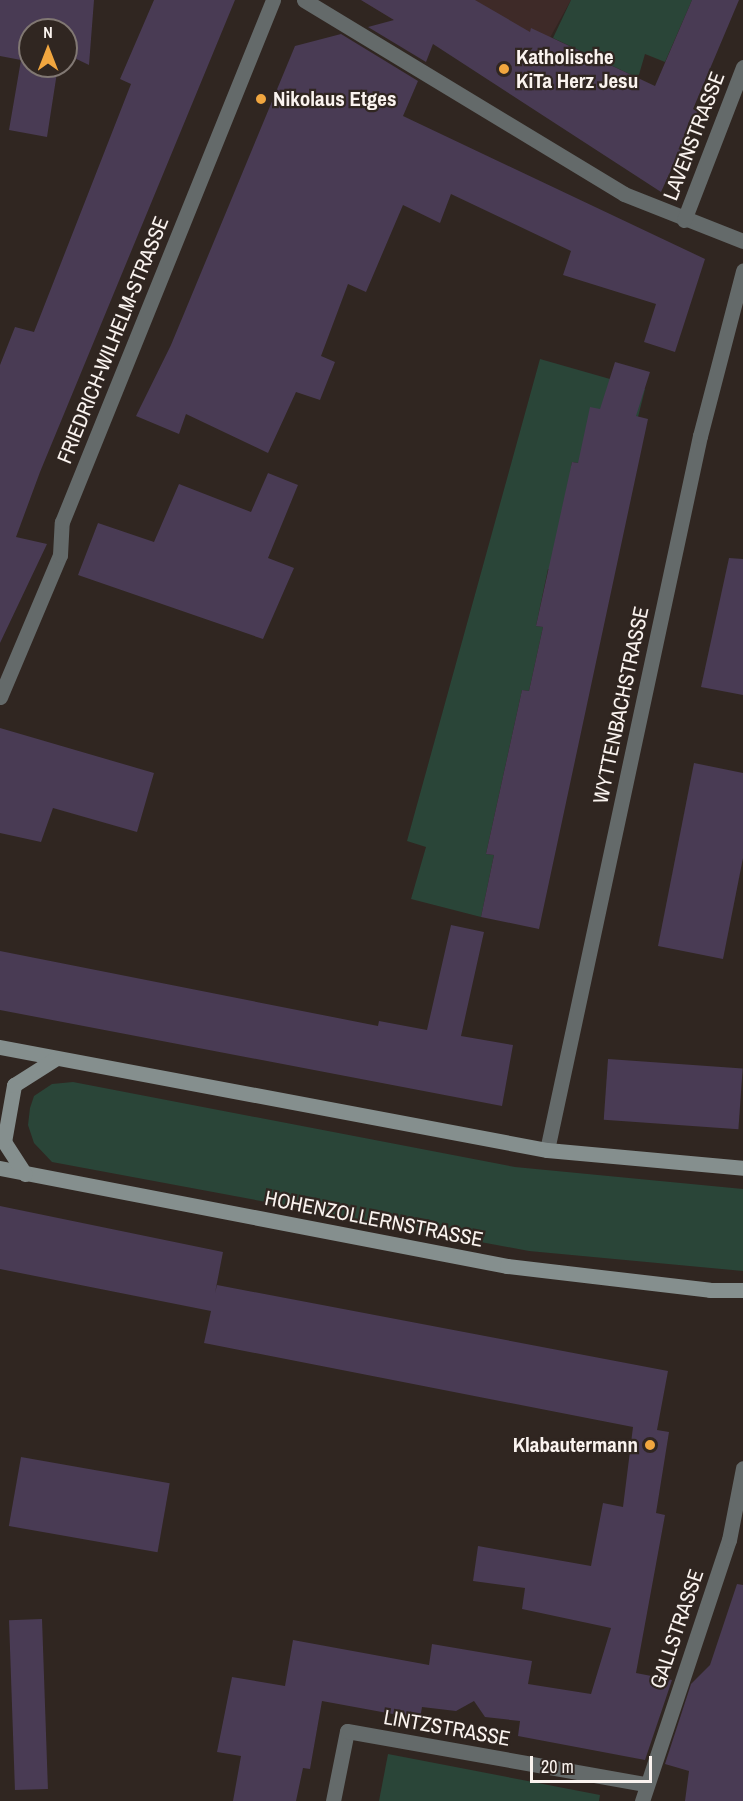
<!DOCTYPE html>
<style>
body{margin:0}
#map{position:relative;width:743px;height:1801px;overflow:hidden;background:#302621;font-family:"Archivo Narrow",sans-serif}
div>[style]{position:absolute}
.education>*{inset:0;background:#3e2a28}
.green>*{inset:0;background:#2a4538}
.building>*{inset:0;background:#493b54;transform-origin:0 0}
.street>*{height:15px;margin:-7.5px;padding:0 7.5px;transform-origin:7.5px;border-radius:7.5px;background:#646a6a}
.secondary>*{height:15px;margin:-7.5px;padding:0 7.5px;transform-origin:7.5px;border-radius:7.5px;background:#858f8e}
.dots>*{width:16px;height:16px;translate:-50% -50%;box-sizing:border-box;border:3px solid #302621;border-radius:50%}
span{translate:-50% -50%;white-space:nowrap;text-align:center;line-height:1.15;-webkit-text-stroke:4.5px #302621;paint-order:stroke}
.poi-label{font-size:21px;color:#faf3ef;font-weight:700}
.left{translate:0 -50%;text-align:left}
.right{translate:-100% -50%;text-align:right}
.street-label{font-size:21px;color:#faf3ef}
.north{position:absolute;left:18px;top:18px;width:60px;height:60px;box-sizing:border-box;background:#302621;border:2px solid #817873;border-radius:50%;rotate:0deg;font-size:16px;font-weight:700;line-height:24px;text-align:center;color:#faf3ef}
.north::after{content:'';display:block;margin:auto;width:21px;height:27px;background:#f1a63f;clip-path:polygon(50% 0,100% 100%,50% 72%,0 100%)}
.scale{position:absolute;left:530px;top:1756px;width:122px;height:27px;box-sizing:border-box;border:3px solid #faf3ef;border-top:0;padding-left:8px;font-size:18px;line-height:21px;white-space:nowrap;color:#faf3ef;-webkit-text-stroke:4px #302621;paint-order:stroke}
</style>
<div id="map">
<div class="education">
<div style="clip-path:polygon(361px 0,571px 0,518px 95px)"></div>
</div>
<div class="green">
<div style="clip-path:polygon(571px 0,692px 0,665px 62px,645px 54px,638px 78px,553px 38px)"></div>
<div style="clip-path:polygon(540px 359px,645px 389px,638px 417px,578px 463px,572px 462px,555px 570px,548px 569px,536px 626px,543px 627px,529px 691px,522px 690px,486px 854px,494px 855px,481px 917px,411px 899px,426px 847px,407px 841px)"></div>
<div style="clip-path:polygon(73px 1082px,515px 1167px,743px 1189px,743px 1271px,529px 1251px,52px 1162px,34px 1143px,28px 1125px,30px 1108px,34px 1096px,52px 1084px)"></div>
<div style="clip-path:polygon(388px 1754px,600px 1795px,599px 1801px,379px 1801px)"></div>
</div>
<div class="building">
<div style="clip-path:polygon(0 0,94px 0,89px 65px,66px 54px,66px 30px,30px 30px,30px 66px,58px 66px,47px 137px,9px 130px,21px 60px,0 56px)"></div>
<div style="clip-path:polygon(154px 0,235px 0,40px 472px,16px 537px,47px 544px,0 643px,0 365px,15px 327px,34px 332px,131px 84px,120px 79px)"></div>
<div style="clip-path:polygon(361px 0,475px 0,530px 32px,531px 28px,655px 86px,692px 0,739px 0,693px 109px,698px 111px,661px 192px,433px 44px,426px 62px,368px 27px,394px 20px)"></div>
<div style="clip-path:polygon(341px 34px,418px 81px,403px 116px,705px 259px,675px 352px,644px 342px,656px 304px,563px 275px,571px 251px,451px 194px,440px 223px,403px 205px,366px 292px,348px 284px,321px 356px,335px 362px,320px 400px,296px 392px,268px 453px,186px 414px,179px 434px,136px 416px,171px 345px,295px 46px)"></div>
<div style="clip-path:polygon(615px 362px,650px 372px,636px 416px,648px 419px,539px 929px,481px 917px,494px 855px,486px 854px,522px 690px,529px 691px,543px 627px,536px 626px,572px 462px,578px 463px,590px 407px,600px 409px)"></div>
<div style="clip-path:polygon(268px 473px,298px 485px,268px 558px,294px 568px,263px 639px,78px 575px,98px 523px,154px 542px,179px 484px,251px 512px)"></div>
<div style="clip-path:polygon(729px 558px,743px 559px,743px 695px,701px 687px)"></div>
<div style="clip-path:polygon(0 728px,154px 773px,137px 832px,53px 808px,41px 842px,0 833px)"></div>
<div style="clip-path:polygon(694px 763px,743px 773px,743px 858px,723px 959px,658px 946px)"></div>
<div style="clip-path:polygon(451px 925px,484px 932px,461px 1036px,513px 1045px,502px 1106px,0 1010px,0 951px,378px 1026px,379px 1021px,427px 1030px)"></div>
<div style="left:608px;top:1059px;width:135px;height:61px;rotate:4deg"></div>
<div style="clip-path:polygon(0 1206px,223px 1252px,215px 1293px,217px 1285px,668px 1371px,657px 1430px,669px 1432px,656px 1513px,665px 1515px,636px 1673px,672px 1680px,645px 1760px,518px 1736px,520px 1721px,485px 1717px,474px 1701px,456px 1711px,422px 1707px,420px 1719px,322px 1701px,310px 1769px,303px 1768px,296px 1801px,233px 1801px,241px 1756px,217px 1752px,232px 1677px,285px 1686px,293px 1640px,429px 1665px,432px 1644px,532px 1661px,528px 1684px,591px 1694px,611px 1628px,522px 1609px,525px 1588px,473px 1581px,478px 1546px,591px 1566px,603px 1503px,623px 1507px,633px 1427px,204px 1343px,211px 1311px,0 1269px)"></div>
<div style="left:21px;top:1457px;width:151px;height:70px;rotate:10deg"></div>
<div style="clip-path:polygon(737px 1584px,743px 1585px,743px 1801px,685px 1801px,689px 1771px,665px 1764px,691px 1684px,710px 1665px)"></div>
<div style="left:42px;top:1619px;width:170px;height:33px;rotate:88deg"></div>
</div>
<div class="street">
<div style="left:304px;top:0;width:374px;rotate:31.2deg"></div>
<div style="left:624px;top:194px;width:128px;rotate:21.6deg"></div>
<div style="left:684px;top:220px;width:164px;rotate:-68.9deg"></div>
<div style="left:0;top:697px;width:154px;rotate:-67.1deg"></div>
<div style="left:60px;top:555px;width:33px;rotate:-87deg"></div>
<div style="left:62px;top:522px;width:563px;rotate:-67.99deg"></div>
<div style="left:547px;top:1150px;width:730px;rotate:-77.91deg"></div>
<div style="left:700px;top:436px;width:171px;rotate:-75.4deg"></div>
<div style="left:333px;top:1801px;width:71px;rotate:-78.7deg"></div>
<div style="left:347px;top:1731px;width:303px;rotate:10.1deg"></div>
<div style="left:642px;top:1801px;width:275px;rotate:-71.6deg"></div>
<div style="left:729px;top:1540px;width:73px;rotate:-79deg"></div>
</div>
<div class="secondary">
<div style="left:0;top:1047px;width:557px;rotate:10.66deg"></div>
<div style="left:547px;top:1150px;width:197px;rotate:5.2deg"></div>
<div style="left:0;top:1168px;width:516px;rotate:10.94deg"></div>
<div style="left:507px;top:1266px;width:204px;rotate:6.7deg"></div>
<div style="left:710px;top:1290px;width:33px"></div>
<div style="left:25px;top:1174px;width:38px;rotate:-123deg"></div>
<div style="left:4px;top:1142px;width:58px;rotate:-80deg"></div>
<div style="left:14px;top:1085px;width:49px;rotate:-32.4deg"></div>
</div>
<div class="dots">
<div style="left:504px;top:69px;background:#f1a63f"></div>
<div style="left:261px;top:99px;background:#f1a63f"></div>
<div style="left:650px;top:1445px;background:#f1a63f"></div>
</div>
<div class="poi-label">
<span class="left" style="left:516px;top:69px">Katholische<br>KiTa Herz Jesu</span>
<span class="left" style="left:273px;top:99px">Nikolaus Etges</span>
<span class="right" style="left:638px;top:1445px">Klabautermann</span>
</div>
<div class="street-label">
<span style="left:694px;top:136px;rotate:-69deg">LAVENSTRASSE</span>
<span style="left:113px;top:340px;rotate:-68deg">FRIEDRICH-WILHELM-STRASSE</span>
<span style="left:621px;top:705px;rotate:-78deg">WYTTENBACHSTRASSE</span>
<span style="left:374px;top:1219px;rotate:11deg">HOHENZOLLERNSTRASSE</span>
<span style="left:677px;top:1629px;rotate:-71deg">GALLSTRASSE</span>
<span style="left:447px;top:1728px;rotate:10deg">LINTZSTRASSE</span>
</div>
<div class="north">N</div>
<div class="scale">20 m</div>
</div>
